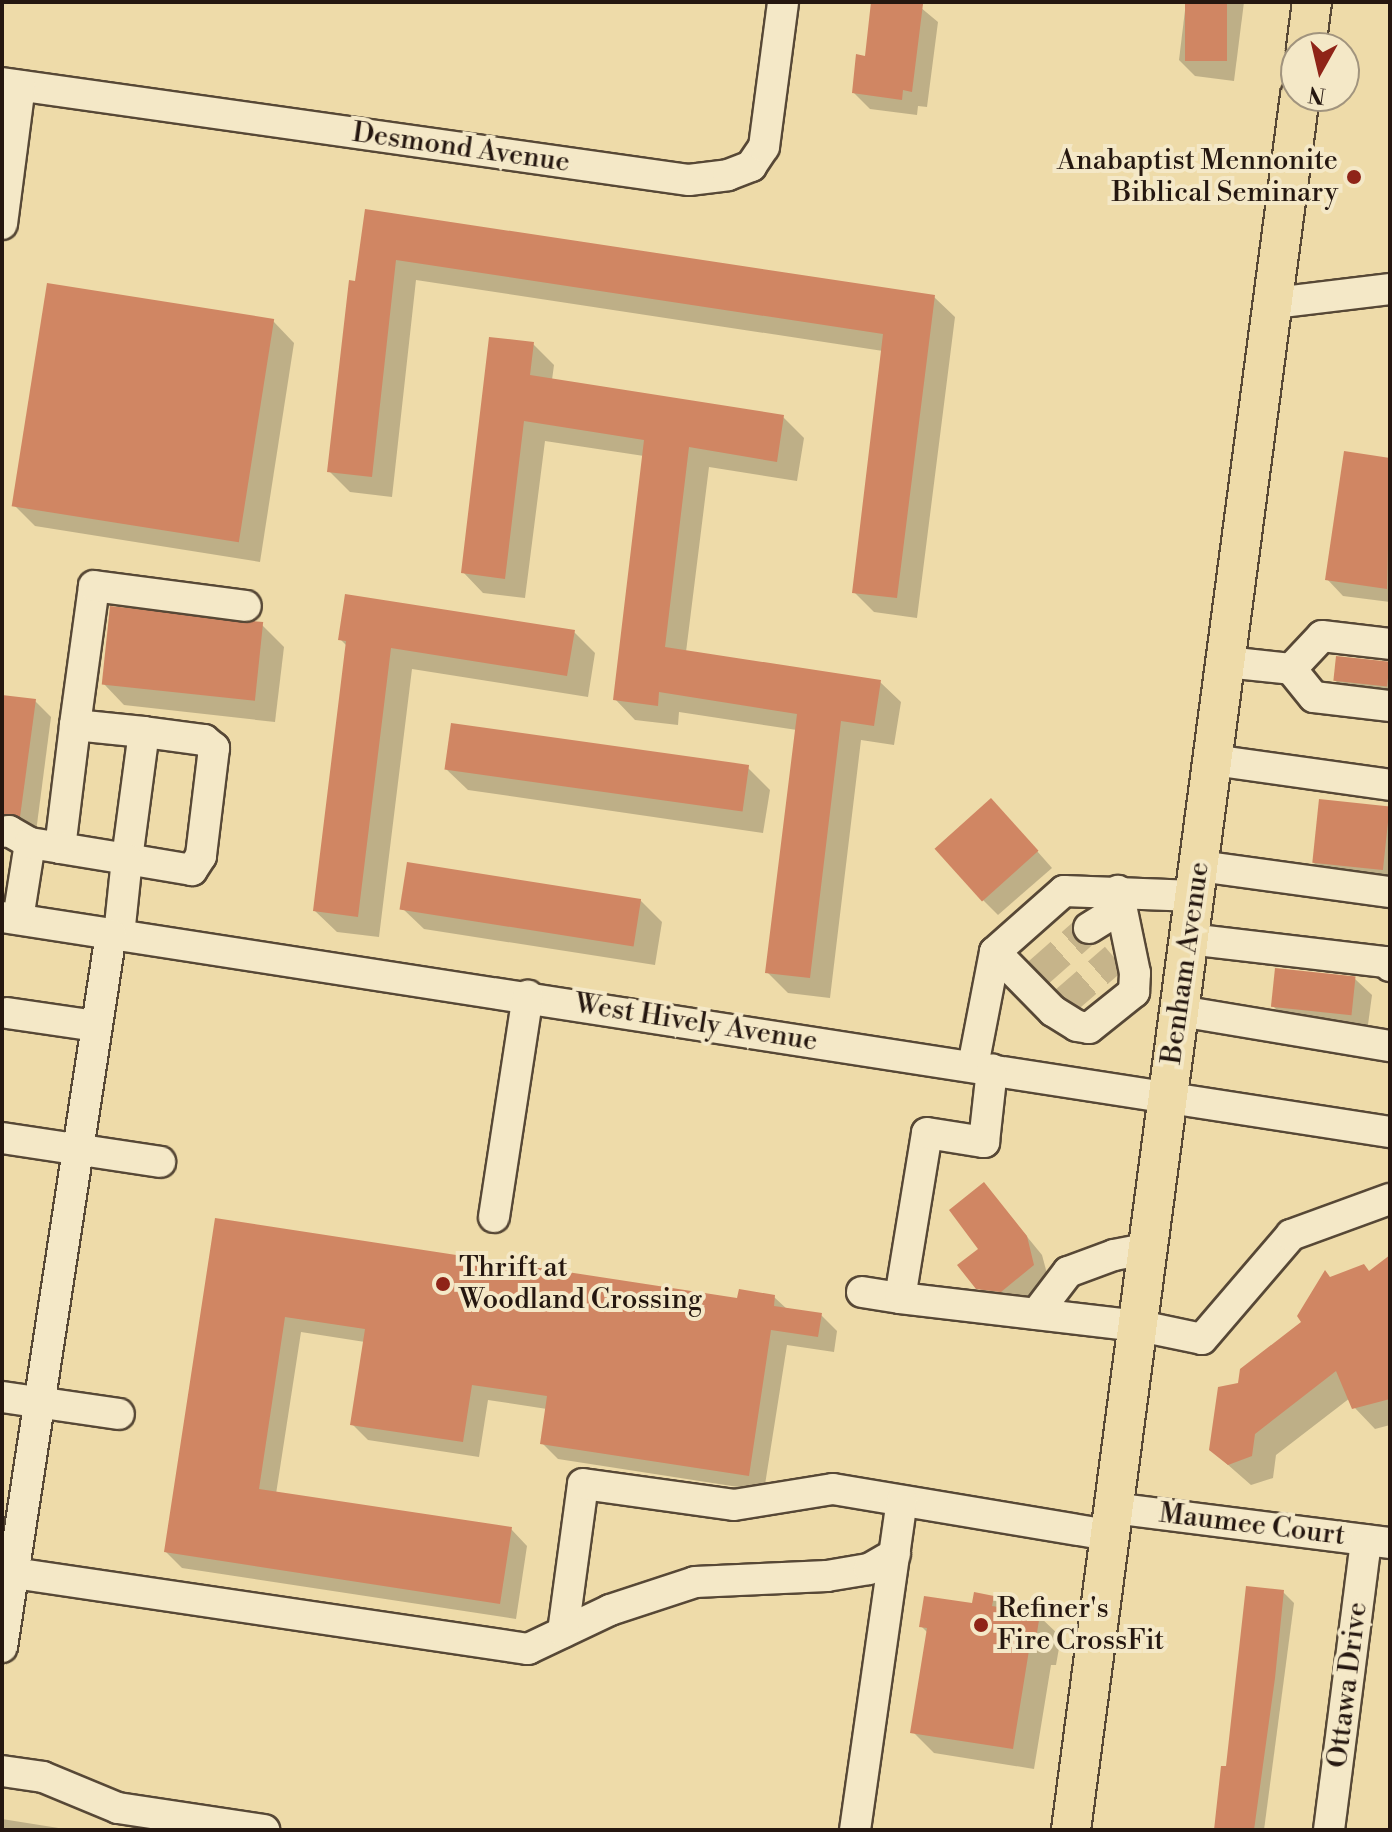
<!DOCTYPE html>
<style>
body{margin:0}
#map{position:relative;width:1392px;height:1832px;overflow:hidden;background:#eedba9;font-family:"Libre Bodoni",serif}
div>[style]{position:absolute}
.shadow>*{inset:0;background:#0003}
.building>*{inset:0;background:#d08663;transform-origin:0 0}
.minor-tunnel>*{height:30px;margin-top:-15px;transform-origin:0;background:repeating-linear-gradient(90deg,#c6b48a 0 30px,transparent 0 45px)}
.roads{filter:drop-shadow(2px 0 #574836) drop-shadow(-2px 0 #574836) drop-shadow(0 2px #574836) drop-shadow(0 -2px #574836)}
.minor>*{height:30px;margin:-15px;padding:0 15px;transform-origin:15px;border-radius:15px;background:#f4e8c7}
.major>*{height:38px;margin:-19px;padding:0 19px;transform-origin:19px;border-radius:19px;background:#eedba9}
.dots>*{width:22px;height:22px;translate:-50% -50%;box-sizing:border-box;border:4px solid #f4e8c7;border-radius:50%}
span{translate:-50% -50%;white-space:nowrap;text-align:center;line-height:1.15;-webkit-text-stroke:8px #f4e8c7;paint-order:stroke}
.street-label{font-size:28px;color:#251710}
.poi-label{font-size:28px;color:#251710}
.right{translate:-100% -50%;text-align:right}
.left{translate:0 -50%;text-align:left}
.frame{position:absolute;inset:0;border:4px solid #251710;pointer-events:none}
.north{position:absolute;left:1280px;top:32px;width:80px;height:80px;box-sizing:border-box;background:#f4e8c7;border:2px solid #a1947e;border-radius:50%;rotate:188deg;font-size:22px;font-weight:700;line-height:32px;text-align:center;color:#251710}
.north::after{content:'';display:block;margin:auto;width:28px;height:36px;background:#8f2418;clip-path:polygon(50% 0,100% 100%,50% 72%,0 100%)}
</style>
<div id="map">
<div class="shadow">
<div style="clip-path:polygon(873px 2px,914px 2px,938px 22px,927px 107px,918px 106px,917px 115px,870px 109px,854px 93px,866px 58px)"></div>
<div style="clip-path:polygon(1186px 2px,1244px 2px,1234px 81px,1195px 76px,1179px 60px)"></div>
<div style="clip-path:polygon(367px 211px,934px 297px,955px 317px,917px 618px,874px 612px,854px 592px,883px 351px,416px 280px,392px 497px,350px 492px,329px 471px)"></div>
<div style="clip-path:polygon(273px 321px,294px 343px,260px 562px,35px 526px,14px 505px)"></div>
<div style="clip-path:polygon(533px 344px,554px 365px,552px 380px,783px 417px,804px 438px,797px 481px,709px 467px,686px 652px,880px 682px,901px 702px,894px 745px,861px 740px,830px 998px,788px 993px,767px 972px,797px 730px,679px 712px,678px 725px,635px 720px,615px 699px,644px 456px,545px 441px,525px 598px,483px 593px,463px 572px)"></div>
<div style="clip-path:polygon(1345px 453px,1390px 460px,1390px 602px,1343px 596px,1327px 579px)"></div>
<div style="clip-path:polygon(262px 625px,284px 647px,275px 722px,124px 705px,103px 683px)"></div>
<div style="clip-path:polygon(574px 632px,595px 653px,588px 697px,412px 669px,379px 937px,337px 932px,315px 911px,348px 647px,340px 639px)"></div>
<div style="clip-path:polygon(1390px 663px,1390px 696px,1345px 691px,1335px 680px)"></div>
<div style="clip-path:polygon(2px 697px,35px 701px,51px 717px,36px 832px,2px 828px)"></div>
<div style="clip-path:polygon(748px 768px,770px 790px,763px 833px,468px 790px,446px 769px)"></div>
<div style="clip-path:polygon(1390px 810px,1390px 886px,1329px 878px,1313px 862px)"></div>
<div style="clip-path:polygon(1007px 817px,1052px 868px,998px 915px,982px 899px)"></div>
<div style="clip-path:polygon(640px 900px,662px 922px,655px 965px,424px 929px,402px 908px)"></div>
<div style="clip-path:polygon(1355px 979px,1372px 995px,1367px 1032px,1289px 1022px,1273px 1006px)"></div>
<div style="clip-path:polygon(984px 1184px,1042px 1255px,1049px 1281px,1017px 1307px,994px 1304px,978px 1287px)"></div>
<div style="clip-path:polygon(217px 1221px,739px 1300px,774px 1297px,788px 1310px,821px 1315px,837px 1331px,834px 1352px,787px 1345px,764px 1491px,558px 1459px,542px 1443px,547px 1409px,488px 1400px,479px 1457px,368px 1440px,352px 1424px,365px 1342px,301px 1332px,276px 1494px,511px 1529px,527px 1546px,516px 1619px,182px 1568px,166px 1552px)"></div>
<div style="clip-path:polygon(1390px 1257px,1390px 1425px,1375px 1429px,1354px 1407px,1350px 1398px,1276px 1455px,1273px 1478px,1251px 1485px,1211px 1450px,1239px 1385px,1304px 1322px,1331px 1279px,1369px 1273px)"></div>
<div style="clip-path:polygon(1283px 1592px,1294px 1603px,1264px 1830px,1216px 1830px,1227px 1768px)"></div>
<div style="clip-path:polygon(993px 1598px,1006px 1610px,1039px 1616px,1061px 1637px,1056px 1665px,1051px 1665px,1034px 1769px,934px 1753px,913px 1732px,928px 1633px,921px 1626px)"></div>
<div style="clip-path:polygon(2px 1819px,71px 1830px,2px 1830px)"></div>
</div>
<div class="building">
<div style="clip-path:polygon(871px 2px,923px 4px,912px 92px,903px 90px,902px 100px,852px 93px,856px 54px,865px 56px)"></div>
<div style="left:1185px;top:2px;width:42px;height:59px"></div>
<div style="clip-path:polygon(365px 209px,935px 295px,897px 598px,852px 593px,883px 334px,396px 260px,372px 477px,327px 472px,349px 280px,355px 281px)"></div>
<div style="left:47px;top:283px;width:230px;height:226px;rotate:9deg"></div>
<div style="clip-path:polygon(489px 337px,534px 342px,530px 375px,784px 415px,777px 462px,689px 447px,665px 647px,881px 680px,874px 726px,841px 721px,810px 978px,765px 973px,797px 714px,659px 692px,658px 706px,613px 700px,644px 440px,524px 421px,505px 579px,461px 573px)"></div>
<div style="clip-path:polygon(1344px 451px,1390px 458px,1387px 589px,1325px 580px)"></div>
<div style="clip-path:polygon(345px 594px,575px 630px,567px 676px,391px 648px,358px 917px,313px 911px,346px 641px,338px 640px)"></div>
<div style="left:110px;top:606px;width:154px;height:79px;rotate:6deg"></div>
<div style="left:1336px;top:656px;width:54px;height:25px;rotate:6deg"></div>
<div style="clip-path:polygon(2px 695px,36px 699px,20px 817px,2px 814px)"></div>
<div style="left:451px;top:723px;width:301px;height:47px;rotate:8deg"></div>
<div style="left:991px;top:798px;width:71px;height:76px;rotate:48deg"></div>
<div style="left:1319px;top:799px;width:71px;height:64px;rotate:6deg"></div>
<div style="left:407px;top:862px;width:237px;height:48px;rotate:9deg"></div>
<div style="left:1275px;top:968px;width:81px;height:39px;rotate:6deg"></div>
<div style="clip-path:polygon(984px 1182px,1027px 1236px,1034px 1265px,1001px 1292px,976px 1289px,957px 1265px,978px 1249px,949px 1210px)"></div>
<div style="clip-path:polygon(215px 1218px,737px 1298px,739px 1289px,775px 1295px,774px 1306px,822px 1313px,818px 1337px,771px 1330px,749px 1476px,540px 1444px,547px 1396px,472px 1385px,463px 1442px,350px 1425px,365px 1329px,285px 1317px,259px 1489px,512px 1527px,500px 1604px,164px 1552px)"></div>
<div style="clip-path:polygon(1390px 1255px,1390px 1399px,1352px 1409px,1336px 1371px,1255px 1434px,1252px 1456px,1228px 1465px,1209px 1450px,1218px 1387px,1238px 1383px,1240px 1369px,1301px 1322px,1297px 1316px,1325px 1270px,1330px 1277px,1364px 1264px,1369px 1271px)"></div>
<div style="clip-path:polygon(1246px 1586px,1284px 1590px,1275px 1678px,1254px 1830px,1214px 1830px,1221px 1766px,1226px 1766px)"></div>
<div style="clip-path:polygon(974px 1592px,994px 1596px,992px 1606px,1040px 1614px,1035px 1645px,1030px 1644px,1013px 1749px,910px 1733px,927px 1628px,919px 1627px,924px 1596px,972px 1603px)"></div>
</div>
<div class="minor-tunnel">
<div style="left:1038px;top:973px;width:68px;rotate:-41.4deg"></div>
<div style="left:1064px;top:1002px;width:67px;rotate:-40.8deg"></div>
</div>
<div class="roads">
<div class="minor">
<div style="left:2px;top:83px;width:694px;rotate:8.04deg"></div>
<div style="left:689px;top:180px;width:39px;rotate:-7deg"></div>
<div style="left:728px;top:175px;width:25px;rotate:-21deg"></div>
<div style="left:751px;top:166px;width:23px;rotate:-56deg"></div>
<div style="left:764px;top:147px;width:146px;rotate:-82.5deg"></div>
<div style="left:2px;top:224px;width:139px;rotate:-82.6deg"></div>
<div style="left:1274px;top:303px;width:117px;rotate:-6.9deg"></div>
<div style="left:1226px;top:662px;width:65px;rotate:6.1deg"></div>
<div style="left:1291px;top:669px;width:36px;rotate:51deg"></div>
<div style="left:1314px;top:697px;width:77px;rotate:6.8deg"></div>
<div style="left:1291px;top:669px;width:45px;rotate:-46.8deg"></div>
<div style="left:1322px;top:636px;width:68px;rotate:6.7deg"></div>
<div style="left:75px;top:725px;width:140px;rotate:-82.2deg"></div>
<div style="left:94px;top:586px;width:153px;rotate:7.5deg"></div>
<div style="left:1213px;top:760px;width:179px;rotate:8deg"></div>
<div style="left:2px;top:832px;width:7px;rotate:-8deg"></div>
<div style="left:9px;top:831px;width:24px;rotate:30deg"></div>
<div style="left:60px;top:848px;width:124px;rotate:-83deg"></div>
<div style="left:75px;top:725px;width:69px;rotate:5.8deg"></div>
<div style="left:144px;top:732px;width:61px;rotate:7.6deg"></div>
<div style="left:204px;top:740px;width:13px;rotate:39deg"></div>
<div style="left:214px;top:748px;width:109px;rotate:96.9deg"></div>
<div style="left:201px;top:856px;width:17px;rotate:123deg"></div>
<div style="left:192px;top:870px;width:66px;rotate:-170.4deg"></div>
<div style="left:127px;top:859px;width:128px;rotate:-82.4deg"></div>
<div style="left:1199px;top:866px;width:193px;rotate:7.8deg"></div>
<div style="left:2px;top:917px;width:1405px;rotate:8.81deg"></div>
<div style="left:18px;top:919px;width:77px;rotate:-81deg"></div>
<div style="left:30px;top:843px;width:30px;rotate:9deg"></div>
<div style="left:60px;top:848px;width:68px;rotate:9.3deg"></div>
<div style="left:127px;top:859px;width:76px;rotate:96deg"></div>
<div style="left:1089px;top:928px;width:36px;rotate:-32deg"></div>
<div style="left:1189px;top:939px;width:198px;rotate:6.7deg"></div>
<div style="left:1386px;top:962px;width:6px;rotate:45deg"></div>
<div style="left:995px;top:952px;width:83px;rotate:45.5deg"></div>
<div style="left:1053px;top:1011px;width:28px;rotate:32deg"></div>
<div style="left:1077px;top:1026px;width:12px;rotate:9deg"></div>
<div style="left:1089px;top:1028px;width:58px;rotate:-38.7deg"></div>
<div style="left:1134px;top:992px;width:19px;rotate:-87deg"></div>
<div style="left:1135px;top:973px;width:84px;rotate:-101.7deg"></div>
<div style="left:1180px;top:1011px;width:213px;rotate:9.5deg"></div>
<div style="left:7px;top:1013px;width:90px;rotate:8.3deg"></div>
<div style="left:973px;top:1066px;width:116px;rotate:-79.1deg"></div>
<div style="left:995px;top:952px;width:92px;rotate:-41.5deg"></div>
<div style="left:1064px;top:891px;width:131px;rotate:2.2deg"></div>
<div style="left:2px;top:1138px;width:160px;rotate:8.6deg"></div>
<div style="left:494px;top:1217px;width:224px;rotate:-81.3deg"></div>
<div style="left:862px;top:1292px;width:38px;rotate:9deg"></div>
<div style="left:900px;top:1298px;width:167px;rotate:-80.7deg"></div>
<div style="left:927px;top:1133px;width:58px;rotate:9deg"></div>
<div style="left:984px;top:1142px;width:73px;rotate:-83.7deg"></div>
<div style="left:900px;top:1298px;width:242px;rotate:6.7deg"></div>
<div style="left:1140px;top:1326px;width:63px;rotate:11.8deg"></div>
<div style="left:1202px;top:1339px;width:137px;rotate:-49.4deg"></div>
<div style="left:1291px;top:1235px;width:105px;rotate:-20deg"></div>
<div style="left:1036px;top:1314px;width:53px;rotate:-52.7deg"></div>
<div style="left:1068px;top:1272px;width:49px;rotate:-20.3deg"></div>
<div style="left:1114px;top:1255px;width:37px;rotate:-11deg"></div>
<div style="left:2px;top:1397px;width:118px;rotate:8.3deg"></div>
<div style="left:1113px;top:1508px;width:279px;rotate:7.2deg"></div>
<div style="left:14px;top:1573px;width:520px;rotate:8.41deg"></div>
<div style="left:528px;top:1649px;width:91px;rotate:-25.4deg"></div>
<div style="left:610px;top:1610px;width:89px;rotate:-18.2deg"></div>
<div style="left:695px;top:1582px;width:132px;rotate:-2.6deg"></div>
<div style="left:827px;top:1576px;width:43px;rotate:-9.5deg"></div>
<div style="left:869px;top:1569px;width:30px;rotate:-30deg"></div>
<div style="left:563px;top:1632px;width:149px;rotate:-82.3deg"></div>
<div style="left:583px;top:1484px;width:152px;rotate:7.9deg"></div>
<div style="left:734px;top:1505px;width:100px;rotate:-9.2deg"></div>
<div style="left:833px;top:1489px;width:280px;rotate:9.5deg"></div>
<div style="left:2px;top:1647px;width:721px;rotate:-81.31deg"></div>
<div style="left:2px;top:1771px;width:41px;rotate:8.3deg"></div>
<div style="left:43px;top:1777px;width:81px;rotate:22.5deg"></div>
<div style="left:118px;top:1808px;width:148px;rotate:8.6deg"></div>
<div style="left:855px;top:1830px;width:332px;rotate:-81.9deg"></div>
<div style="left:1329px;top:1830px;width:292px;rotate:-82.7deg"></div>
</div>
<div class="major">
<div style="left:1306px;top:48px;width:46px;rotate:-82.6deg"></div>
<div style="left:1071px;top:1830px;width:1749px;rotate:-82.48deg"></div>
</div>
</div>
<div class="dots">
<div style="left:1354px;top:177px;background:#8f2418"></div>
<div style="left:443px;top:1284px;background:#8f2418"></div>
<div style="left:981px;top:1625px;background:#8f2418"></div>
</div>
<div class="street-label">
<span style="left:461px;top:148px;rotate:8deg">Desmond Avenue</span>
<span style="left:1186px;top:963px;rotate:-82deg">Benham Avenue</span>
<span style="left:696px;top:1023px;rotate:9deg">West Hively Avenue</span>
<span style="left:1252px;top:1525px;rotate:7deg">Maumee Court</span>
<span style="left:1348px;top:1685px;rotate:-83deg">Ottawa Drive</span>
</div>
<div class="poi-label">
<span class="right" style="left:1338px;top:177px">Anabaptist Mennonite<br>Biblical Seminary</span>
<span class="left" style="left:459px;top:1284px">Thrift at<br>Woodland Crossing</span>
<span class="left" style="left:997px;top:1625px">Refiner's<br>Fire CrossFit</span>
</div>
<div class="frame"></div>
<div class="north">N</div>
</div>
